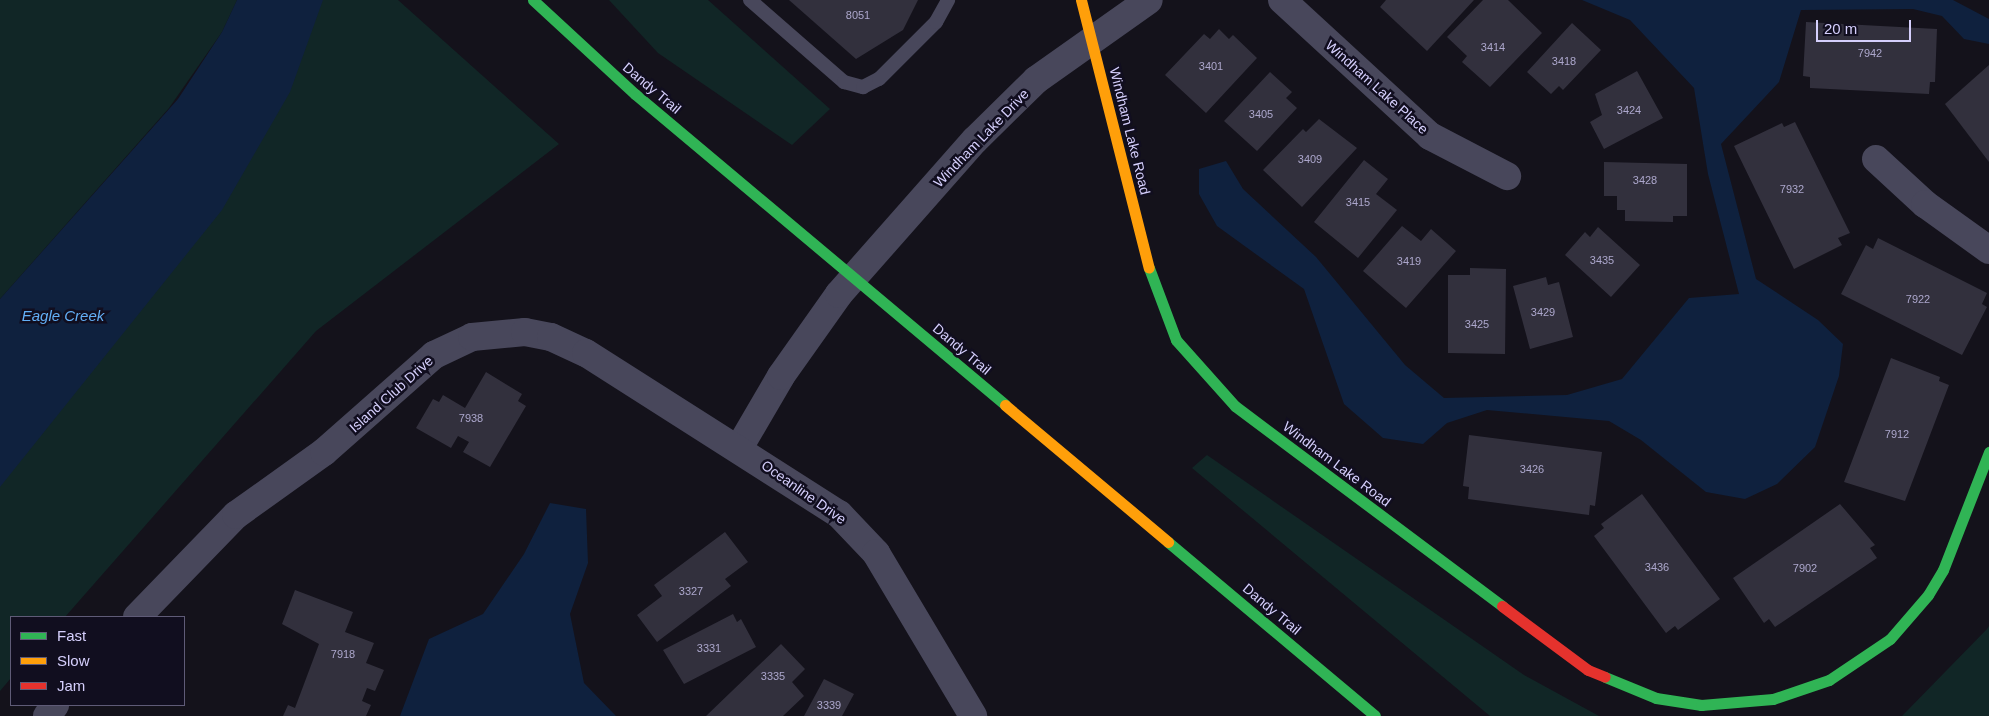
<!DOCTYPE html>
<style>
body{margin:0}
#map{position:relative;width:1989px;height:716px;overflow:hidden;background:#14121b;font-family:Arial,sans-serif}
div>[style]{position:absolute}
.green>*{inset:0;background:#112626}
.water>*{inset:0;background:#0f213e}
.building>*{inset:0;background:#32303d}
.lane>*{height:14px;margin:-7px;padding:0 7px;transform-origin:7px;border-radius:7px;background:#48475b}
.street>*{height:28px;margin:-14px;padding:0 14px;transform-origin:14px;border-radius:14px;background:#48475b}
.fast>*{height:11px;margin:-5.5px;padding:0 5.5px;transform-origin:5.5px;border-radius:5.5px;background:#30b455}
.slow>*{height:11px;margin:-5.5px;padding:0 5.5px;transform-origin:5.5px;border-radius:5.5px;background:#ff9f0a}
.jam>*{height:11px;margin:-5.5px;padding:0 5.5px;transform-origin:5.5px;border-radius:5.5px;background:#e5322d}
span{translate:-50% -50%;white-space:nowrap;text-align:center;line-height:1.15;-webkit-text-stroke:5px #110e1f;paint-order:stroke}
.number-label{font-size:11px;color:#aca7cc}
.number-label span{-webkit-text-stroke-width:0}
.street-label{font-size:14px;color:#d5cffc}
.water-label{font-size:15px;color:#63aff6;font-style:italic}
.legend{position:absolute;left:10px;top:616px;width:175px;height:90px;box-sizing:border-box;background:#110e1f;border:1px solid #5f5b77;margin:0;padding:6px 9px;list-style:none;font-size:15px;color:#d5cffc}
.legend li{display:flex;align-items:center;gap:10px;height:25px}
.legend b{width:25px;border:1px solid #5f5b77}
.scale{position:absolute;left:1816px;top:20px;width:95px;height:22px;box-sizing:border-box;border:2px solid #d5cffc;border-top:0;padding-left:6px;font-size:15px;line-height:18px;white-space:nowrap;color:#d5cffc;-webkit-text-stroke:4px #110e1f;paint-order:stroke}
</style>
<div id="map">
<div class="green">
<div style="clip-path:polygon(0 0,237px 0,222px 32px,169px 108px,0 299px)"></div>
<div style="clip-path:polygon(320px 0,398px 0,559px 144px,316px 331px,65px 617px,11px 617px,11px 678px,0 691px,0 483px)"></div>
<div style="clip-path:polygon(609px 0,708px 0,830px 109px,792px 145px,658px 53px)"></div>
<div style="clip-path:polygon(1207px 455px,1524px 675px,1599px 716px,1490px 716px,1192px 468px)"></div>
<div style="clip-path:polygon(1989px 626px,1989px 716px,1902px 716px,1987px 629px)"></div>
</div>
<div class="water">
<div style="clip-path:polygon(237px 0,323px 0,290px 92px,222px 210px,0 487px,0 299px,178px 99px,222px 32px)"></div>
<div style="clip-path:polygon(1582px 0,1953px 0,1989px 19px,1989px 44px,1964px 39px,1942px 16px,1913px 9px,1801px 10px,1779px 82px,1721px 144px,1756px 279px,1818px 320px,1843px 344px,1839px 376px,1815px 447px,1777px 484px,1745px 499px,1706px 492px,1641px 440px,1609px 421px,1487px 410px,1447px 423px,1423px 444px,1383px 438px,1344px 404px,1304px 289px,1217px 226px,1199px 194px,1199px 169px,1226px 161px,1243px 189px,1316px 257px,1405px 365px,1444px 398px,1567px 395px,1622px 379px,1689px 298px,1739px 294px,1708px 174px,1694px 88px,1630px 20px)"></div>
<div style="clip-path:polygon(550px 503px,586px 509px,588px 563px,570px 614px,584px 683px,616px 716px,400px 716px,429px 639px,483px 614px,524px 554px)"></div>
</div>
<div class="building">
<div style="clip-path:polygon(789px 0,918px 0,903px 30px,856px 59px)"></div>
<div style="clip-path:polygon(1386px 0,1474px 0,1427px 51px,1380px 7px)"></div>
<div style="clip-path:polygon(1483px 0,1508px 0,1542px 33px,1490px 87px,1462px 62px,1467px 56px,1447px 37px)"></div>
<div style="clip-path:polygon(1806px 22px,1937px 29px,1935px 82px,1930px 82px,1929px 94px,1810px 88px,1810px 77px,1803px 76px)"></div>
<div style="clip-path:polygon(1572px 23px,1601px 50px,1563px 90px,1559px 86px,1551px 94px,1527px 72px)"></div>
<div style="clip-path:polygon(1219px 29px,1229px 39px,1233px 35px,1257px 58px,1206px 113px,1165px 75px,1204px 34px,1210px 39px)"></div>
<div style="clip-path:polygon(1989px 65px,1989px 162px,1945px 104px)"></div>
<div style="clip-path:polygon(1637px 71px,1663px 118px,1604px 149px,1590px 122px,1602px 115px,1595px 94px)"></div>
<div style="clip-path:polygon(1270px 72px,1292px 92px,1286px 98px,1297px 108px,1257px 151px,1224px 121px)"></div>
<div style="clip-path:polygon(1319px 119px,1357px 148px,1302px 207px,1263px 170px,1303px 129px,1306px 132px)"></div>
<div style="clip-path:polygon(1795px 122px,1850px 233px,1838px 238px,1842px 245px,1794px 269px,1734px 146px,1782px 123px,1784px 127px)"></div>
<div style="clip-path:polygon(1364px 160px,1388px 179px,1376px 194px,1397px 210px,1358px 258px,1314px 222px)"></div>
<div style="clip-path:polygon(1604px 162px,1687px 164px,1687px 216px,1673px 216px,1673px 222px,1625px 221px,1625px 210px,1617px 210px,1617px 196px,1604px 196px)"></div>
<div style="clip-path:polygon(1402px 226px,1421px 241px,1431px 229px,1456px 251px,1406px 308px,1363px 271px)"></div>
<div style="clip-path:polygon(1598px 227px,1640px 265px,1611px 297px,1565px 255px,1585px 232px,1590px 237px)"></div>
<div style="clip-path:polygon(1878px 238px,1987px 293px,1982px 304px,1987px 307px,1962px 355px,1841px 294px,1866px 245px,1873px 249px)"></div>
<div style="clip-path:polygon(1470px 268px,1506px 269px,1505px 354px,1448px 353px,1448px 275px,1470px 275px)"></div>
<div style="clip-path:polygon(1546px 277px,1548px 285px,1559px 282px,1573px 337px,1530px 349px,1513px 286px)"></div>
<div style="clip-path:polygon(1891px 358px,1940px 377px,1939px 381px,1949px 385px,1905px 501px,1844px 482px)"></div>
<div style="clip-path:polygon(486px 372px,522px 394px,518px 401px,526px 406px,490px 467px,463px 452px,469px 442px,458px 436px,451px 448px,416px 428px,433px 399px,439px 402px,443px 395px,465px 408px)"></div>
<div style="clip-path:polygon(1469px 435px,1602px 452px,1595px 506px,1590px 505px,1589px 515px,1468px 499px,1469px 487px,1463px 486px)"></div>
<div style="clip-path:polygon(1642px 494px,1720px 599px,1678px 630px,1675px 626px,1666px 633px,1594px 536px,1604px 528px,1601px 524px)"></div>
<div style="clip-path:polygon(1840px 504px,1875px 545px,1870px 548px,1877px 558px,1775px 627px,1769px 619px,1764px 623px,1733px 578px)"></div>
<div style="clip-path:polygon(725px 532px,748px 562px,725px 579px,731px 586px,657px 642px,637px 615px,662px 596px,654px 585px)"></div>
<div style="clip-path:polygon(295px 590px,353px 612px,345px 632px,374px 643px,366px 663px,384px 670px,375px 691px,367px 688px,362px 701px,371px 705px,366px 716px,283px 716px,288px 705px,295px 708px,319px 644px,282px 624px)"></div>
<div style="clip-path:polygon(733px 614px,737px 622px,741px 619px,756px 647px,684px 684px,663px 650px)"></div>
<div style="clip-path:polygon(781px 644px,805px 669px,792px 682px,804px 696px,783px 716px,706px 716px)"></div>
<div style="clip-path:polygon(824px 679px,854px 694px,842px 716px,804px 716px)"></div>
</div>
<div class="lane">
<div style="left:750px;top:0;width:125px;rotate:41.1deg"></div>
<div style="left:844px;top:82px;width:20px;rotate:15deg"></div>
<div style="left:863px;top:87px;width:18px;rotate:-27deg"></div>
<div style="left:879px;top:79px;width:81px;rotate:-45deg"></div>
<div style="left:936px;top:22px;width:25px;rotate:-61deg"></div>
</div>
<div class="street">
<div style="left:1282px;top:0;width:201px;rotate:42.6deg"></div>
<div style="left:1430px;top:136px;width:87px;rotate:27.5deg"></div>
<div style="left:1876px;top:159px;width:67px;rotate:42.6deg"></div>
<div style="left:1925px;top:204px;width:79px;rotate:35.7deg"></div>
<div style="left:739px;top:448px;width:83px;rotate:-59.7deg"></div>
<div style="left:781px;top:376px;width:100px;rotate:-54.7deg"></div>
<div style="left:839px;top:294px;width:205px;rotate:-48.6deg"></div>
<div style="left:975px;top:140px;width:86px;rotate:-44.5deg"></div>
<div style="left:1036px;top:80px;width:138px;rotate:-35.3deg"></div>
<div style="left:137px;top:617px;width:142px;rotate:-45.9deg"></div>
<div style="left:236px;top:515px;width:108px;rotate:-35.6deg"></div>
<div style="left:324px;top:452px;width:147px;rotate:-41.4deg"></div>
<div style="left:434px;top:355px;width:42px;rotate:-25.3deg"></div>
<div style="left:472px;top:337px;width:53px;rotate:-5.4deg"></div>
<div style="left:525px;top:332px;width:26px;rotate:11deg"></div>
<div style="left:551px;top:337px;width:38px;rotate:25deg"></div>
<div style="left:586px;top:353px;width:300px;rotate:32.5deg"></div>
<div style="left:839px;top:514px;width:54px;rotate:46.5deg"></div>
<div style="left:876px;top:553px;width:190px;rotate:59.2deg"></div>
<div style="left:47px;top:716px;width:14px;rotate:-54deg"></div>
</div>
<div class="fast">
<div style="left:533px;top:0;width:139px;rotate:42.7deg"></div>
<div style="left:635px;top:94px;width:483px;rotate:40deg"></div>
<div style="left:1149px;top:268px;width:77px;rotate:69.4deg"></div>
<div style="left:1176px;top:340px;width:89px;rotate:48.2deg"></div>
<div style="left:1235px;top:406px;width:334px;rotate:36.8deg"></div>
<div style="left:1168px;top:542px;width:270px;rotate:40deg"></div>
<div style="left:1605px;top:677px;width:55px;rotate:22.4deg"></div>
<div style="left:1656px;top:698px;width:46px;rotate:8.8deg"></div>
<div style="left:1701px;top:705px;width:72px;rotate:-4.8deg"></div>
<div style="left:1773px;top:699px;width:59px;rotate:-18.7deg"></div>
<div style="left:1829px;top:680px;width:73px;rotate:-33.9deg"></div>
<div style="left:1890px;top:639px;width:58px;rotate:-49.2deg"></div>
<div style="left:1928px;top:595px;width:29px;rotate:-59deg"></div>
<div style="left:1943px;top:570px;width:127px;rotate:-68.7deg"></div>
</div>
<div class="slow">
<div style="left:1081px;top:0;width:276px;rotate:75.8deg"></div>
<div style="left:1005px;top:405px;width:213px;rotate:40deg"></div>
</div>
<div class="jam">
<div style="left:1502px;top:606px;width:107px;rotate:36.7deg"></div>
<div style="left:1588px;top:670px;width:18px;rotate:22deg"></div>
</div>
<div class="number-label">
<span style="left:858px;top:15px">8051</span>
<span style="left:1493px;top:47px">3414</span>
<span style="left:1870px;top:53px">7942</span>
<span style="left:1564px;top:61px">3418</span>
<span style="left:1211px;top:66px">3401</span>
<span style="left:1629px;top:110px">3424</span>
<span style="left:1261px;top:114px">3405</span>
<span style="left:1310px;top:159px">3409</span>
<span style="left:1645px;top:180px">3428</span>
<span style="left:1792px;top:189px">7932</span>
<span style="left:1358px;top:202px">3415</span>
<span style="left:1602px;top:260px">3435</span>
<span style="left:1409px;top:261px">3419</span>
<span style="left:1918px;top:299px">7922</span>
<span style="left:1543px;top:312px">3429</span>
<span style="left:1477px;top:324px">3425</span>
<span style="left:471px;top:418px">7938</span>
<span style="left:1897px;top:434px">7912</span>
<span style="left:1532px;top:469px">3426</span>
<span style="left:1657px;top:567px">3436</span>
<span style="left:1805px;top:568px">7902</span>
<span style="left:691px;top:591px">3327</span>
<span style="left:709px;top:648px">3331</span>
<span style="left:343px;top:654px">7918</span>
<span style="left:773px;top:676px">3335</span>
<span style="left:829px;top:705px">3339</span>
</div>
<div class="street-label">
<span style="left:1377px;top:87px;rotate:42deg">Windham Lake Place</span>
<span style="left:652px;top:88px;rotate:40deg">Dandy Trail</span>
<span style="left:1130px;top:131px;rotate:76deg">Windham Lake Road</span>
<span style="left:981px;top:138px;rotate:-46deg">Windham Lake Drive</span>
<span style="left:962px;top:349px;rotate:40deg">Dandy Trail</span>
<span style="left:391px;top:394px;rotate:-42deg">Island Club Drive</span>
<span style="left:1337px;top:464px;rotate:37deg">Windham Lake Road</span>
<span style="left:804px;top:492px;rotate:35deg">Oceanline Drive</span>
<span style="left:1272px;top:609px;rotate:40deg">Dandy Trail</span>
</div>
<div class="water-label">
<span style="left:63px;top:316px">Eagle Creek</span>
</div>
<ul class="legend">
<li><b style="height:6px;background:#30b455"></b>Fast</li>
<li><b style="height:6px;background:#ff9f0a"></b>Slow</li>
<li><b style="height:6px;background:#e5322d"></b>Jam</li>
</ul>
<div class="scale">20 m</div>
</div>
